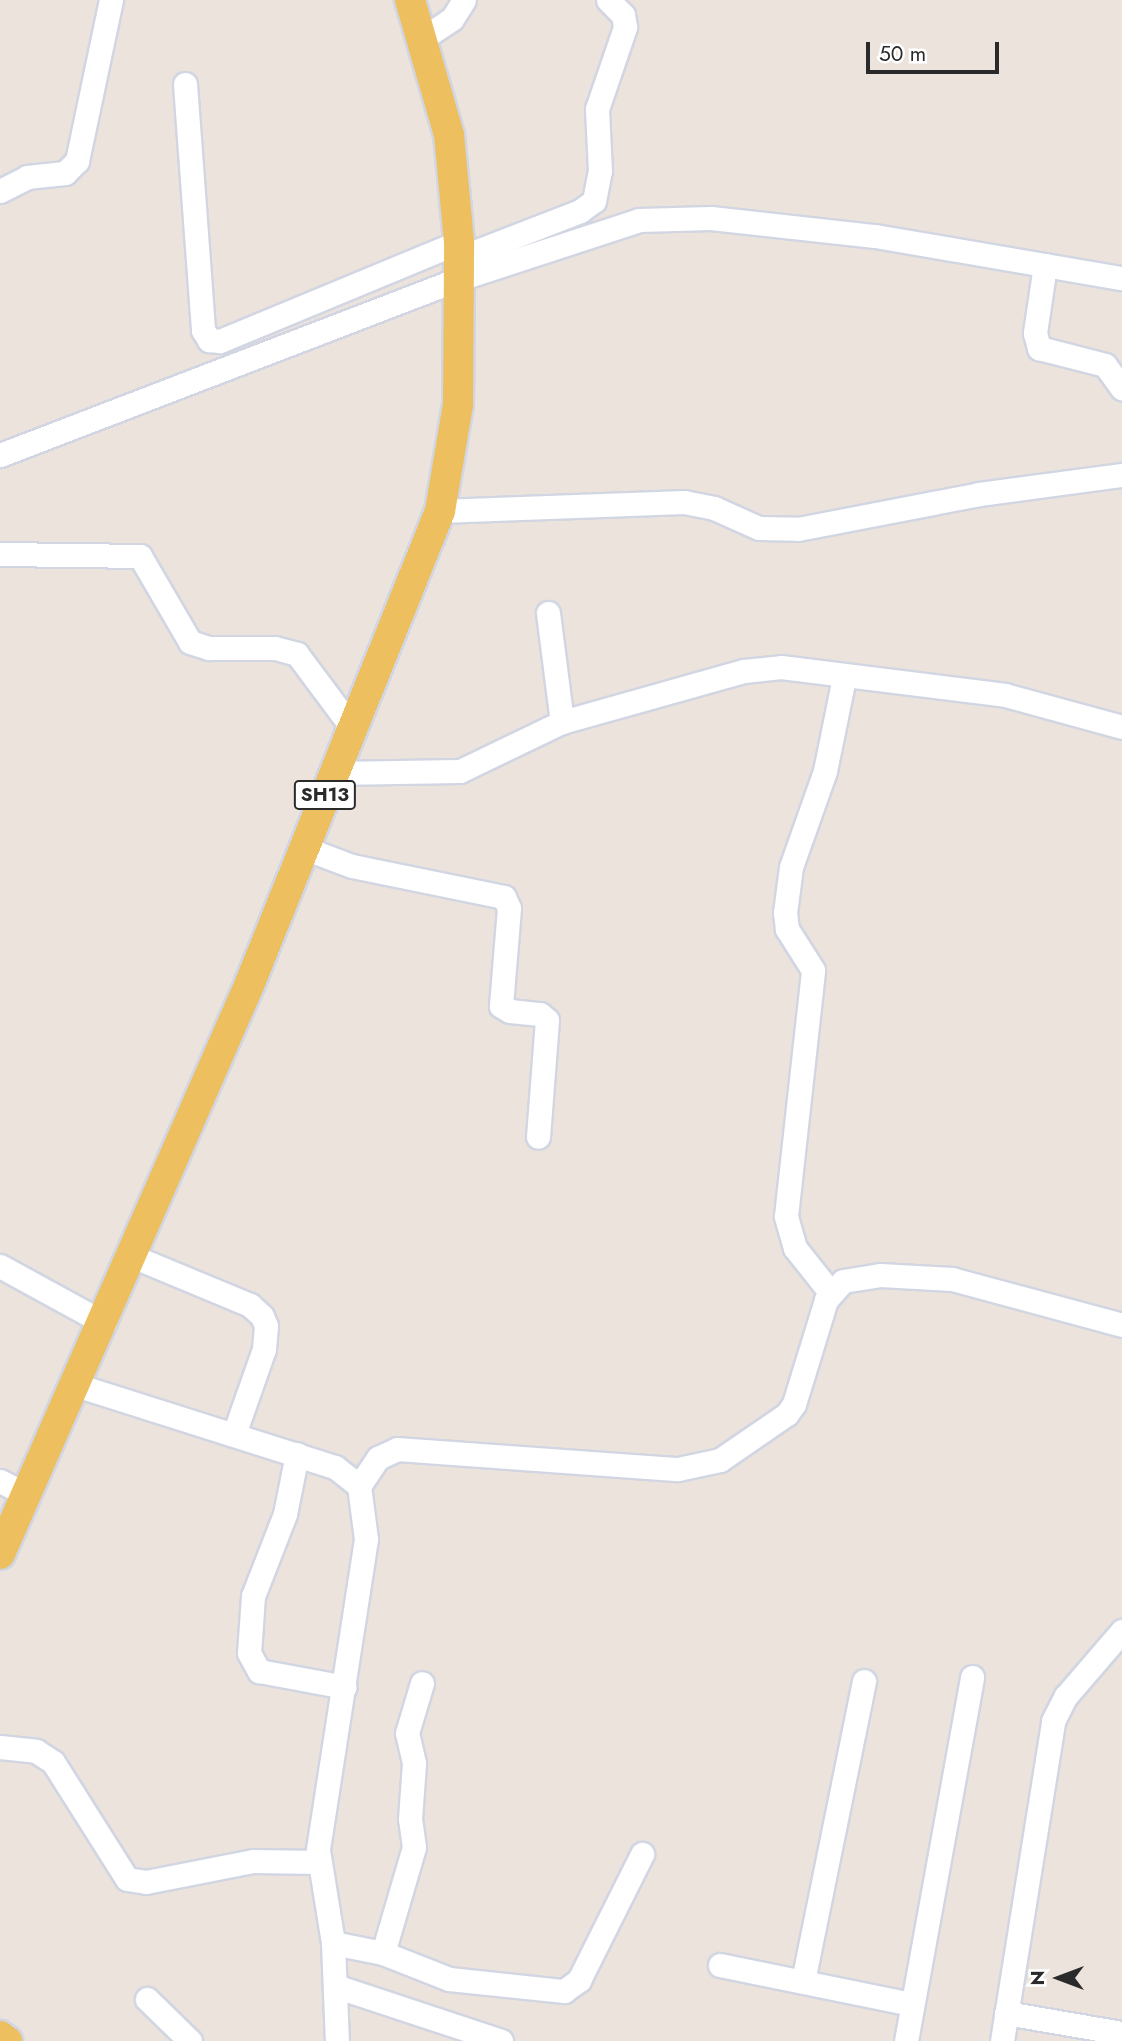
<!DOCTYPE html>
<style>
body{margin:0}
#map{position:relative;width:1122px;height:2041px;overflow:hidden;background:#ece3dc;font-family:Jost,sans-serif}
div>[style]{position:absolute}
.roads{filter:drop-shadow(2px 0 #d1d6e2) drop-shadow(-2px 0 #d1d6e2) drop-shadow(0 2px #d1d6e2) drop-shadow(0 -2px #d1d6e2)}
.minor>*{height:23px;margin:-11.5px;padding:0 11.5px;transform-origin:11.5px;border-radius:11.5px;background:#fff}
.major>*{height:30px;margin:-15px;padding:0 15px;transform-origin:15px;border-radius:15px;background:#eebf5e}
span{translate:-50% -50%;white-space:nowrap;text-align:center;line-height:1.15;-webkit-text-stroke:5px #fff;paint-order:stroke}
.shield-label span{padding:2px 5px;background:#fff;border:2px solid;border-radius:5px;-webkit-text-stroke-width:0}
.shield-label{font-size:19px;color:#2a2a2a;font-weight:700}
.north{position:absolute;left:1024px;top:1943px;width:70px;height:70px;-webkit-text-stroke:5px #fff;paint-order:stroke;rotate:270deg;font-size:19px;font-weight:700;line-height:28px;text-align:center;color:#2a2a2a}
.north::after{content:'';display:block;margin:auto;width:24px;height:32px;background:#2a2a2a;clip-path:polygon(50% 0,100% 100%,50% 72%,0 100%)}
.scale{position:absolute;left:866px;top:42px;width:133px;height:32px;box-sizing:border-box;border:4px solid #2a2a2a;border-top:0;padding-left:9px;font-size:21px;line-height:24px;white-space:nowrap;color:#2a2a2a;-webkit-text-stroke:5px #fff;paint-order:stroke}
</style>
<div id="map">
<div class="roads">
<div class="minor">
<div style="left:422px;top:39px;width:36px;rotate:-34deg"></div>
<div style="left:452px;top:19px;width:22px;rotate:-58deg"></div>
<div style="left:185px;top:84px;width:247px;rotate:85.8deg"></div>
<div style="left:203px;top:330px;width:12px;rotate:59deg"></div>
<div style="left:209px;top:340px;width:11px;rotate:5deg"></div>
<div style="left:220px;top:341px;width:259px;rotate:-22.5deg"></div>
<div style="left:0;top:191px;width:30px;rotate:-27deg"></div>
<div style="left:27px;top:177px;width:38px;rotate:-6deg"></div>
<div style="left:65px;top:173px;width:17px;rotate:-45deg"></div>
<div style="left:77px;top:161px;width:165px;rotate:-78.1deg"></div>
<div style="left:459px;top:258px;width:130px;rotate:-21.2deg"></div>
<div style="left:580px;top:211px;width:17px;rotate:-36deg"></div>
<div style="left:594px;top:201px;width:31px;rotate:-79deg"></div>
<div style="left:600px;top:171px;width:62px;rotate:-92.8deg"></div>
<div style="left:597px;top:109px;width:87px;rotate:-71.1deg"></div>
<div style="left:625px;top:27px;width:12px;rotate:-99deg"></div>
<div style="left:623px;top:15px;width:21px;rotate:-135deg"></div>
<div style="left:1045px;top:265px;width:69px;rotate:98.4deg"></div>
<div style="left:1035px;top:333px;width:16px;rotate:75deg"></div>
<div style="left:1039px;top:348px;width:68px;rotate:14.4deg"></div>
<div style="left:1105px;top:365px;width:29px;rotate:54deg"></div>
<div style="left:0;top:455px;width:492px;rotate:-21deg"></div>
<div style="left:459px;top:279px;width:189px;rotate:-18.1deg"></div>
<div style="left:639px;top:220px;width:72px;rotate:-1.6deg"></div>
<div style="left:711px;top:218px;width:165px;rotate:6.3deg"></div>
<div style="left:875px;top:236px;width:251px;rotate:9.7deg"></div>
<div style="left:440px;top:511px;width:244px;rotate:-2.1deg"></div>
<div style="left:684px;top:502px;width:31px;rotate:11deg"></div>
<div style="left:714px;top:508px;width:49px;rotate:24deg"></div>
<div style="left:759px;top:528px;width:39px;rotate:1deg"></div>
<div style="left:798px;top:529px;width:184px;rotate:-10.9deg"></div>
<div style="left:979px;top:494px;width:144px;rotate:-7.6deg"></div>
<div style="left:0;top:554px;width:140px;rotate:0.8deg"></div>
<div style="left:140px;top:556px;width:99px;rotate:59.8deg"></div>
<div style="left:190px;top:642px;width:20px;rotate:18deg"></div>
<div style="left:209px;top:648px;width:66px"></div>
<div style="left:275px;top:648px;width:23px;rotate:15deg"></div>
<div style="left:297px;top:654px;width:94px;rotate:53.3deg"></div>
<div style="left:548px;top:613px;width:110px;rotate:82.7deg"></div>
<div style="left:334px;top:773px;width:126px;rotate:-0.9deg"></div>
<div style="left:460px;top:771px;width:113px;rotate:-25.7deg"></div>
<div style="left:562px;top:722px;width:189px;rotate:-15.7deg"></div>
<div style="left:744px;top:671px;width:37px;rotate:-6deg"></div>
<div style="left:781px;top:667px;width:226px;rotate:7.1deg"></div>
<div style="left:1005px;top:695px;width:121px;rotate:15.3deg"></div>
<div style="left:304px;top:848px;width:51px;rotate:20.6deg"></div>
<div style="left:352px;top:866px;width:155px;rotate:11.5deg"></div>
<div style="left:504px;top:897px;width:12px;rotate:66deg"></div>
<div style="left:509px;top:908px;width:98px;rotate:94.7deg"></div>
<div style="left:501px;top:1006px;width:10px;rotate:29deg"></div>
<div style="left:510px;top:1011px;width:30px;rotate:6deg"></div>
<div style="left:540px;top:1014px;width:9px;rotate:41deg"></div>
<div style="left:547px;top:1020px;width:117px;rotate:94.4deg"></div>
<div style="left:132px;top:1256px;width:128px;rotate:22.6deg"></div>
<div style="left:250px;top:1305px;width:16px;rotate:43deg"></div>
<div style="left:262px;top:1316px;width:11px;rotate:68deg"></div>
<div style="left:266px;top:1326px;width:23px;rotate:95deg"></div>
<div style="left:264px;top:1349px;width:90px;rotate:109.4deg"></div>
<div style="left:0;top:1266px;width:119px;rotate:28.7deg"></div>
<div style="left:830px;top:1292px;width:56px;rotate:-128.5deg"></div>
<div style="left:795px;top:1248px;width:33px;rotate:-106deg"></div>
<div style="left:786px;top:1216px;width:247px;rotate:-83.7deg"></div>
<div style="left:813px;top:970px;width:49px;rotate:-122.4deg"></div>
<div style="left:787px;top:929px;width:16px;rotate:-97deg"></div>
<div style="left:785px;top:913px;width:46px;rotate:-82.6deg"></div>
<div style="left:791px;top:867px;width:102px;rotate:-70.5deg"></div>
<div style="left:825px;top:771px;width:95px;rotate:-78.5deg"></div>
<div style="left:76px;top:1385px;width:272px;rotate:17.6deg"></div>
<div style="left:335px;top:1467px;width:31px;rotate:38deg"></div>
<div style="left:359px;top:1486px;width:53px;rotate:82.5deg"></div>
<div style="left:366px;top:1539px;width:315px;rotate:98.8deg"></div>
<div style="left:318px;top:1850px;width:94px;rotate:80.8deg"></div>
<div style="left:333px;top:1943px;width:98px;rotate:87.7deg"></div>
<div style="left:297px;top:1454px;width:61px;rotate:101.3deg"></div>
<div style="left:285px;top:1514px;width:88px;rotate:111.3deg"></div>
<div style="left:253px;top:1596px;width:57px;rotate:94deg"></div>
<div style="left:249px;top:1653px;width:21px;rotate:61deg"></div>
<div style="left:259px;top:1671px;width:87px;rotate:10.5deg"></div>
<div style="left:0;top:1481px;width:30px;rotate:27deg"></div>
<div style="left:359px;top:1486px;width:34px;rotate:-56deg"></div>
<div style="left:378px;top:1458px;width:21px;rotate:-25deg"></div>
<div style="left:397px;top:1449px;width:282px;rotate:4.1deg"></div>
<div style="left:678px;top:1469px;width:43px;rotate:-12.1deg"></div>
<div style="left:720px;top:1460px;width:81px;rotate:-34.5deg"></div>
<div style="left:787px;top:1414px;width:12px;rotate:-55deg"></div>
<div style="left:794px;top:1404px;width:109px;rotate:-72.9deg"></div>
<div style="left:826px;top:1300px;width:25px;rotate:-48deg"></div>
<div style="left:843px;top:1281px;width:37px;rotate:-9deg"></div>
<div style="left:880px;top:1275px;width:72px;rotate:3.2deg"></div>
<div style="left:952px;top:1279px;width:176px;rotate:15.1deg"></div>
<div style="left:0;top:1747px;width:36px;rotate:6deg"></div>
<div style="left:36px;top:1751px;width:20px;rotate:33deg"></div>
<div style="left:53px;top:1762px;width:138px;rotate:57.7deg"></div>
<div style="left:127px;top:1879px;width:19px;rotate:9deg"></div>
<div style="left:146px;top:1882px;width:109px;rotate:-11.1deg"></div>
<div style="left:253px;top:1861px;width:65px;rotate:0.9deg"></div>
<div style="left:333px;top:1943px;width:51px;rotate:11.3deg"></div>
<div style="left:383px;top:1953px;width:71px;rotate:21.5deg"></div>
<div style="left:449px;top:1979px;width:116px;rotate:6deg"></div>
<div style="left:564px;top:1991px;width:19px;rotate:-36deg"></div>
<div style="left:579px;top:1980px;width:141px;rotate:-63.4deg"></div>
<div style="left:383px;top:1953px;width:110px;rotate:-73.7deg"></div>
<div style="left:414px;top:1847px;width:28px;rotate:-98deg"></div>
<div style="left:410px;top:1819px;width:56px;rotate:-85.9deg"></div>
<div style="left:414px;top:1763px;width:31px;rotate:-103deg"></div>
<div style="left:407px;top:1733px;width:52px;rotate:-73.3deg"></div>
<div style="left:720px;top:1965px;width:195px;rotate:11.5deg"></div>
<div style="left:803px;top:1981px;width:306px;rotate:-78.5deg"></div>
<div style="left:335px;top:1986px;width:175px;rotate:18.3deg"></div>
<div style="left:147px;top:1999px;width:60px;rotate:44.3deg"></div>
<div style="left:1006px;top:2013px;width:118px;rotate:9.8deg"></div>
<div style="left:906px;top:2041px;width:370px;rotate:-79.7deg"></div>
<div style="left:1002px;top:2041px;width:324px;rotate:-80.9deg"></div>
<div style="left:1053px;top:1721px;width:28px;rotate:-63deg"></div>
<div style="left:1066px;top:1696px;width:86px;rotate:-49.3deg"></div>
</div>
<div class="major">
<div style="left:0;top:1554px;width:623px;rotate:-66.35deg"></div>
<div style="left:250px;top:983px;width:509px;rotate:-68.07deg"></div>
<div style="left:440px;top:511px;width:108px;rotate:-80.4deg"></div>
<div style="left:458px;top:405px;width:163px;rotate:-89.6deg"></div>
<div style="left:459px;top:242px;width:107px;rotate:-95.3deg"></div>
<div style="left:449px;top:135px;width:141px;rotate:-106.1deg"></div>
<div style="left:0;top:2036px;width:9px;rotate:36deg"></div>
</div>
</div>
<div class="shield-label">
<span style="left:325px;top:795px">SH13</span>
</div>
<div class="north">N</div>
<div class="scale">50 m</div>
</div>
